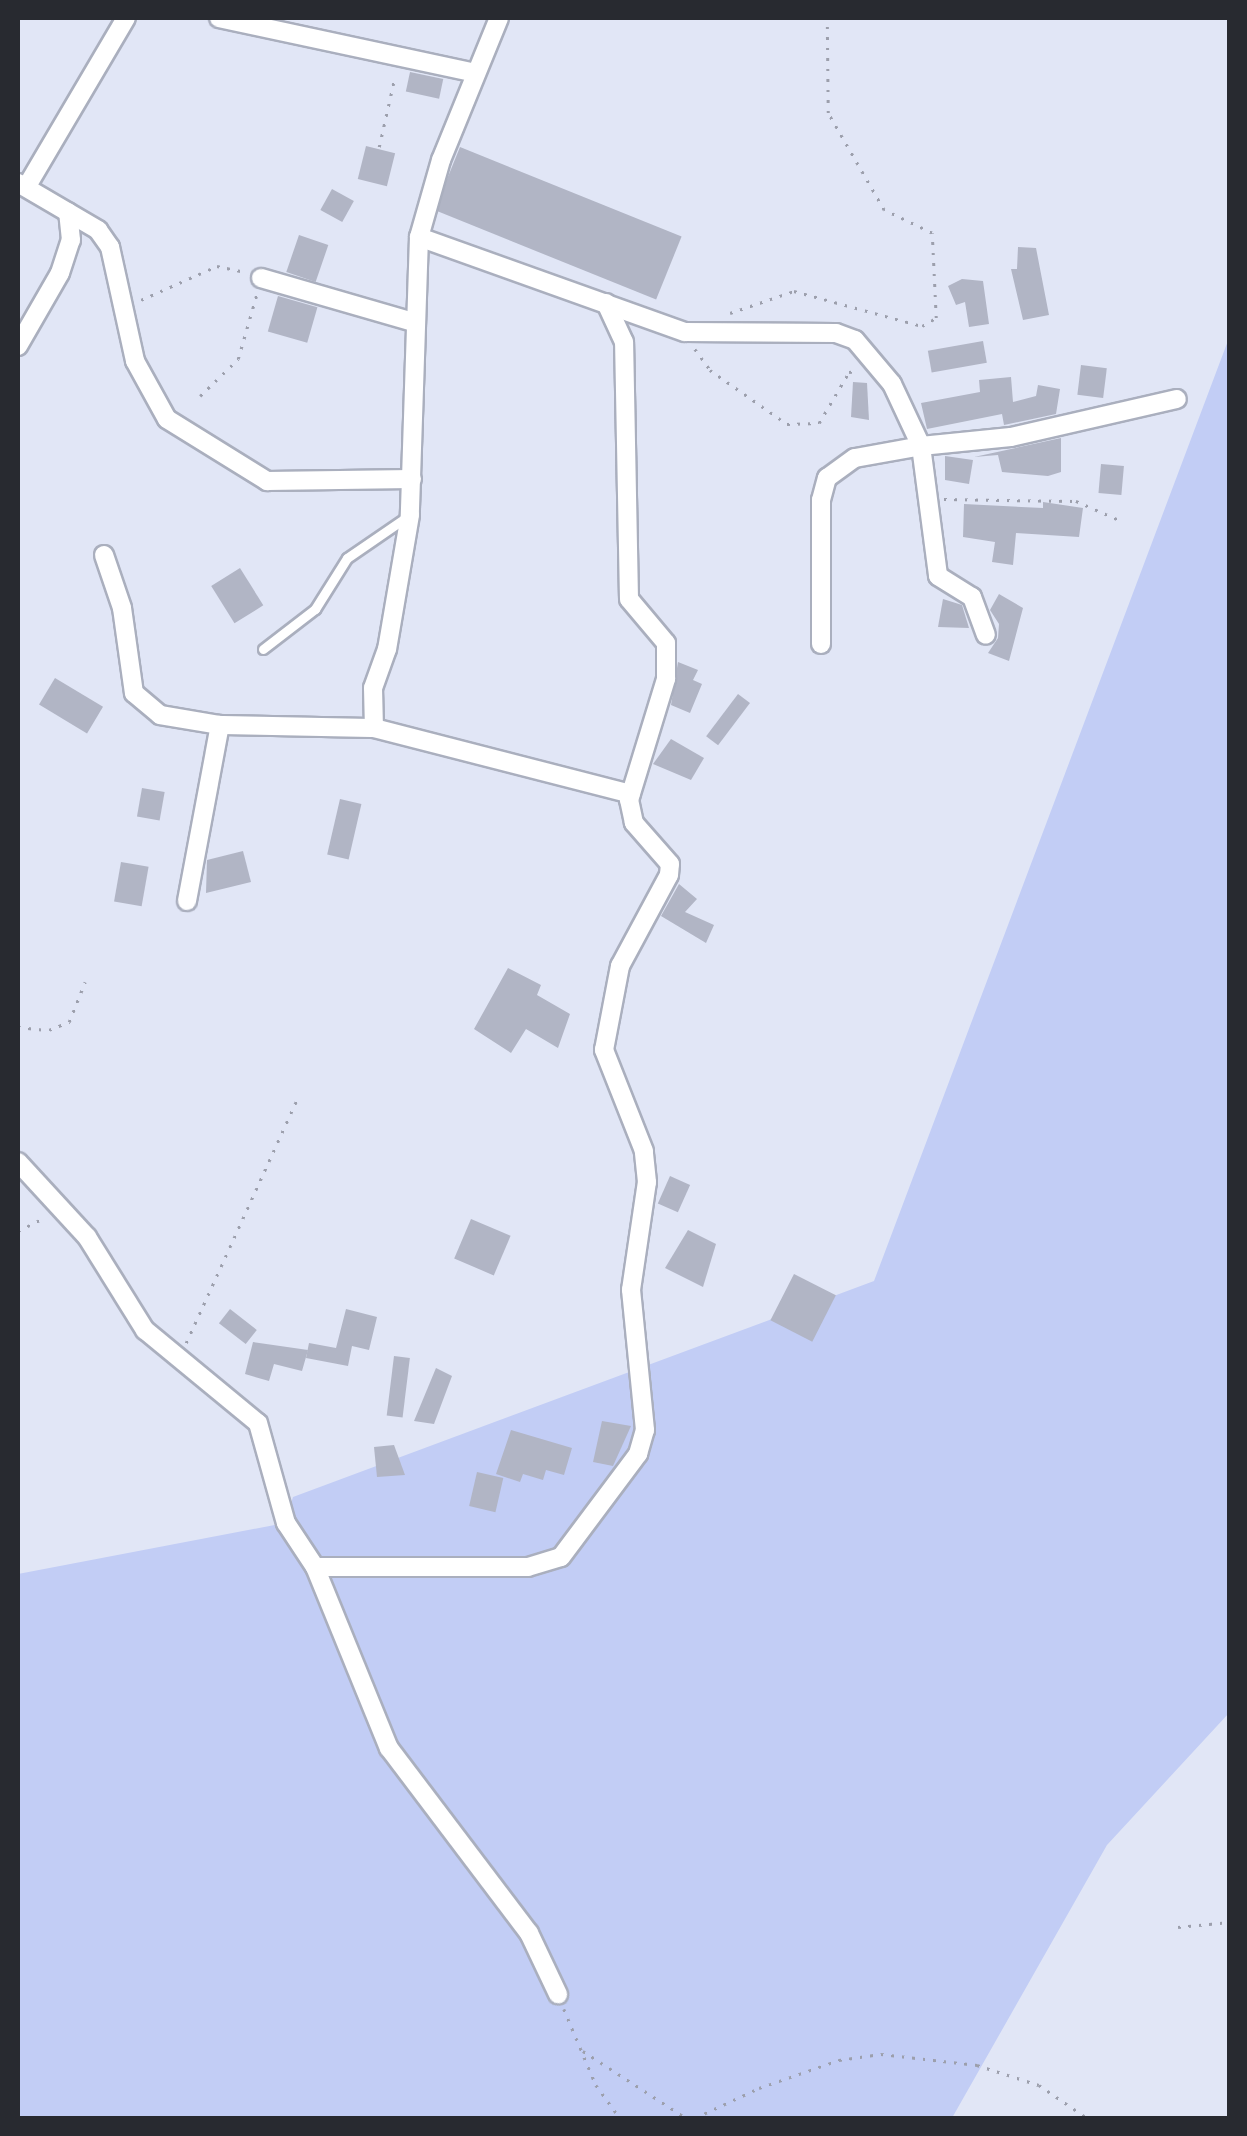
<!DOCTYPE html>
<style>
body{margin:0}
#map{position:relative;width:1247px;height:2136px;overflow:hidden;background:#e1e6f6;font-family:Georgia,serif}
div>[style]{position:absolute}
.green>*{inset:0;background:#c2cdf5}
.building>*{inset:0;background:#b1b5c5;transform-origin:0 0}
.path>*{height:2.5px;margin-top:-1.25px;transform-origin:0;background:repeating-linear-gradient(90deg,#9c9fac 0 2.5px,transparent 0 10.5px)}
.roads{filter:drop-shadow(2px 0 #aaafbe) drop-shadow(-2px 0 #aaafbe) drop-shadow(0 2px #aaafbe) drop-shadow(0 -2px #aaafbe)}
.service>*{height:9px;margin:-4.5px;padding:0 4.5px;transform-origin:4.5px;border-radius:4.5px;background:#fff}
.minor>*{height:18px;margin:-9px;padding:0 9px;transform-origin:9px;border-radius:9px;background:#fff}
span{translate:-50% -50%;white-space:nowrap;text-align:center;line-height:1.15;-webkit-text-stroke:8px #f0f3fd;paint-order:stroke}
.frame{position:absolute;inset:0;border:20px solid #282a30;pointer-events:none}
</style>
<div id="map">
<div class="green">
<div style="clip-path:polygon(1229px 338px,1229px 1713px,1107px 1845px,952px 2118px,18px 2118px,18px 1574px,285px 1523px,293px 1497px,874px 1281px)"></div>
</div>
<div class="building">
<div style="left:410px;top:72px;width:34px;height:20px;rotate:12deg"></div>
<div style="left:366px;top:146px;width:30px;height:34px;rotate:14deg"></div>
<div style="left:460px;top:147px;width:239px;height:68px;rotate:22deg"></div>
<div style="left:332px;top:189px;width:25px;height:24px;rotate:29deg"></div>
<div style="left:299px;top:235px;width:31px;height:39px;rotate:19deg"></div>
<div style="clip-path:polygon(1018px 247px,1036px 248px,1049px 315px,1023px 320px,1011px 269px,1017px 269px)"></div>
<div style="clip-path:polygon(962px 279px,983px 281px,989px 324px,969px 327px,965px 302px,956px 305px,948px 286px)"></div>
<div style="left:278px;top:296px;width:41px;height:37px;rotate:16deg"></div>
<div style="left:983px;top:341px;width:22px;height:56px;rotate:80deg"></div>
<div style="left:1081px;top:365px;width:26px;height:30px;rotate:7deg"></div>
<div style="clip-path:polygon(1011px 377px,1013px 402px,1036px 396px,1038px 385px,1060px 389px,1056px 414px,1004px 425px,1002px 414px,927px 429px,921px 403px,980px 392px,979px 380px)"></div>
<div style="clip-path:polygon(853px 382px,867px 383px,869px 420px,851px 417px)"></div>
<div style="clip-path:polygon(1061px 438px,1061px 472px,1048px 476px,1002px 472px,998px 455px,974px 457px)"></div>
<div style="clip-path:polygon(945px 456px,973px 460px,969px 484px,945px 480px)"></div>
<div style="left:1101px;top:464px;width:23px;height:29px;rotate:5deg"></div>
<div style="clip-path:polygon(1043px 502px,1083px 508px,1079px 537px,1016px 533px,1013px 565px,992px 562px,995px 542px,963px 537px,964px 504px,1043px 508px)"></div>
<div style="left:240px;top:568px;width:44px;height:34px;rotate:58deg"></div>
<div style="clip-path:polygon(999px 594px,1023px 608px,1009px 661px,988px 653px,998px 638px,999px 624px,990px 610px)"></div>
<div style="clip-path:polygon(943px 599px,962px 605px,969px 628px,938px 627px)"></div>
<div style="clip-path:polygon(678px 662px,698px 670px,693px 680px,702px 684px,690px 713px,671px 705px)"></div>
<div style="left:55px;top:678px;width:56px;height:31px;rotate:31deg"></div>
<div style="left:738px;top:694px;width:15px;height:53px;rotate:37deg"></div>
<div style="clip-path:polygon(671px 739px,704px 758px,691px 780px,653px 764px)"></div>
<div style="left:142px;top:788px;width:23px;height:29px;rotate:10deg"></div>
<div style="left:340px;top:799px;width:22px;height:57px;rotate:13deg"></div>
<div style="clip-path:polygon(243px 851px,251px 882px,206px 893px,207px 860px)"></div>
<div style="left:121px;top:862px;width:28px;height:40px;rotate:10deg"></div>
<div style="clip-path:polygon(679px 884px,697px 899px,685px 912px,714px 925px,706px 943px,661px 916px)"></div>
<div style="clip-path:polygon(508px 968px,541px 985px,537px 995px,570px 1014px,558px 1048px,526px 1029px,511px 1053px,474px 1029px)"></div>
<div style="left:670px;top:1176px;width:22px;height:30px;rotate:24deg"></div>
<div style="left:471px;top:1219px;width:43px;height:43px;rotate:23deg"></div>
<div style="clip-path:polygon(688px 1230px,716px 1244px,703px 1287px,665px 1268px)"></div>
<div style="left:794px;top:1274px;width:47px;height:52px;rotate:27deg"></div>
<div style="left:230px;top:1309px;width:34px;height:18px;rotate:38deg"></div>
<div style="clip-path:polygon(346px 1309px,377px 1317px,369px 1350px,352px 1346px,348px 1366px,306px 1358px,309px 1343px,336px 1348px)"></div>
<div style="clip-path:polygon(253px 1342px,308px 1350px,302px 1371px,274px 1364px,269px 1381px,245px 1374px)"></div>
<div style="left:394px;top:1356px;width:16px;height:60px;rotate:7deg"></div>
<div style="clip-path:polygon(436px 1368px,452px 1376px,434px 1424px,414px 1421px)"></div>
<div style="clip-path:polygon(602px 1421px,631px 1426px,613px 1466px,593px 1462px)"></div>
<div style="clip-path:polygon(511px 1430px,572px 1448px,564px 1475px,546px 1470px,543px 1480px,523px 1474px,520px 1482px,496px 1474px)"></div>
<div style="clip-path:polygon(394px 1445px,405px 1475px,377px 1477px,374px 1447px)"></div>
<div style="left:477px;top:1472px;width:27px;height:35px;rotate:13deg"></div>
</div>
<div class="path">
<div style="left:379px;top:147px;width:73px;rotate:-77.3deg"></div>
<div style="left:141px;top:300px;width:83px;rotate:-24.1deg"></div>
<div style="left:217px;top:266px;width:29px;rotate:12deg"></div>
<div style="left:730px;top:313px;width:68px;rotate:-19deg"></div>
<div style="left:794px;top:291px;width:133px;rotate:15.3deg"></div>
<div style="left:922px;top:326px;width:16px;rotate:-30deg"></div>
<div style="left:936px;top:318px;width:85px;rotate:-92.7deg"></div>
<div style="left:932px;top:233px;width:53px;rotate:-154.4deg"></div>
<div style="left:884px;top:210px;width:112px;rotate:-120deg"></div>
<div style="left:828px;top:113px;width:95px;rotate:-90.6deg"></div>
<div style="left:695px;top:349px;width:26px;rotate:54deg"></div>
<div style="left:710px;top:370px;width:94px;rotate:35deg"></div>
<div style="left:787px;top:424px;width:32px;rotate:-2deg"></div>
<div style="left:819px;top:423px;width:59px;rotate:-59.5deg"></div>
<div style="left:849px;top:372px;width:10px;rotate:-6deg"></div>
<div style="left:200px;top:396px;width:53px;rotate:-44.2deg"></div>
<div style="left:238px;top:359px;width:69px;rotate:-73.9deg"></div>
<div style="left:944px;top:499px;width:132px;rotate:0.9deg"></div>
<div style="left:1076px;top:501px;width:45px;rotate:23.7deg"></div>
<div style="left:18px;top:1027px;width:31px;rotate:6deg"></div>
<div style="left:49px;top:1030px;width:22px;rotate:-22deg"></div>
<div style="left:69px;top:1022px;width:43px;rotate:-68.2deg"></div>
<div style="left:18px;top:1231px;width:29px;rotate:-27deg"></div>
<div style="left:186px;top:1343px;width:270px;rotate:-65.5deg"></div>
<div style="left:1178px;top:1927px;width:52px;rotate:-5.5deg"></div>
<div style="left:564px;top:2009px;width:82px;rotate:67.2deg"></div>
<div style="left:596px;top:2085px;width:41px;rotate:54deg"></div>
<div style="left:583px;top:2051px;width:123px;rotate:33deg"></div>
<div style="left:695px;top:2118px;width:71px;rotate:-25.1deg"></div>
<div style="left:759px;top:2088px;width:85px;rotate:-19.3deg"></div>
<div style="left:839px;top:2060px;width:42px;rotate:-8.1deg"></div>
<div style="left:881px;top:2054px;width:97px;rotate:6.5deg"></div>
<div style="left:977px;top:2065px;width:65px;rotate:17.9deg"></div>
<div style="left:1039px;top:2085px;width:58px;rotate:34.5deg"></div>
</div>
<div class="roads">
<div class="service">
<div style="left:263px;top:649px;width:66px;rotate:-37.6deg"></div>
<div style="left:315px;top:609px;width:60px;rotate:-57.9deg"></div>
<div style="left:347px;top:558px;width:74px;rotate:-34.5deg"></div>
</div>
<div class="minor">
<div style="left:219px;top:18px;width:262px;rotate:12.1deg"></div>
<div style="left:499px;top:18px;width:153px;rotate:112.2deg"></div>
<div style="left:441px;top:160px;width:80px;rotate:105.9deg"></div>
<div style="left:419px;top:237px;width:282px;rotate:19.7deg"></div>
<div style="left:685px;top:332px;width:151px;rotate:0.4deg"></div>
<div style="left:836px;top:333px;width:20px;rotate:20deg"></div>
<div style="left:855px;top:340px;width:57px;rotate:49.9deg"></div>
<div style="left:892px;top:384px;width:68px;rotate:64.9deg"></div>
<div style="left:921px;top:446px;width:90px;rotate:-5.7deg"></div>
<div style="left:1011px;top:437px;width:170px;rotate:-12.9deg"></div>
<div style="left:18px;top:183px;width:93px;rotate:30.4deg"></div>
<div style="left:98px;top:230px;width:21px;rotate:55deg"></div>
<div style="left:110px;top:247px;width:117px;rotate:77.6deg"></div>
<div style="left:135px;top:361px;width:66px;rotate:61.1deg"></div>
<div style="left:167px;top:419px;width:118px;rotate:31.8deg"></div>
<div style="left:267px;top:481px;width:145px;rotate:-0.8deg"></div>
<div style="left:27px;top:186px;width:195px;rotate:-59.5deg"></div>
<div style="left:419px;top:237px;width:278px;rotate:91.9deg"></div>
<div style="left:410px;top:515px;width:136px;rotate:99.7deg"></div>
<div style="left:387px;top:649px;width:41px;rotate:109.7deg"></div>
<div style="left:373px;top:688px;width:40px;rotate:88.6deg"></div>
<div style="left:374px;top:728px;width:265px;rotate:14.4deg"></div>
<div style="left:261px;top:278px;width:158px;rotate:16.1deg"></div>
<div style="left:18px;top:346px;width:84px;rotate:-60.1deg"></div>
<div style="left:60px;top:273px;width:35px;rotate:-72deg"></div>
<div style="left:71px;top:240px;width:28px;rotate:-96deg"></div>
<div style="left:104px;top:555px;width:56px;rotate:71.2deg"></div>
<div style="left:122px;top:608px;width:86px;rotate:82deg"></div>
<div style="left:134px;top:693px;width:34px;rotate:40deg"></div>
<div style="left:160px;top:715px;width:61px;rotate:9.5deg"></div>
<div style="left:220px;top:725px;width:154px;rotate:1.1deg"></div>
<div style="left:821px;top:644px;width:144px;rotate:-90deg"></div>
<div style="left:821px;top:500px;width:23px;rotate:-75deg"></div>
<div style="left:827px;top:478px;width:34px;rotate:-36deg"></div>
<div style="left:855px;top:458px;width:67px;rotate:-10.3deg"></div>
<div style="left:921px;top:446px;width:131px;rotate:82.5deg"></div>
<div style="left:938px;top:576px;width:40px;rotate:32deg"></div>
<div style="left:972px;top:597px;width:40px;rotate:69.8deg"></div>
<div style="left:187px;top:901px;width:179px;rotate:-79.4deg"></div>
<div style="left:18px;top:1162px;width:102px;rotate:47.4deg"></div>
<div style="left:87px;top:1237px;width:110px;rotate:58.1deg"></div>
<div style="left:145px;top:1330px;width:146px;rotate:39.5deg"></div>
<div style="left:258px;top:1423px;width:104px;rotate:74.4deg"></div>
<div style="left:286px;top:1523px;width:53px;rotate:56.6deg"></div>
<div style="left:315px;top:1567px;width:196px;rotate:67.8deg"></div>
<div style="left:389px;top:1748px;width:232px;rotate:52.9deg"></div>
<div style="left:529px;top:1933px;width:68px;rotate:64.6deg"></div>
<div style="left:315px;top:1567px;width:213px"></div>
<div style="left:528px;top:1567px;width:34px;rotate:-17deg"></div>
<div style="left:561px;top:1557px;width:129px;rotate:-53.2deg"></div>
<div style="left:638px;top:1454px;width:25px;rotate:-74deg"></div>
<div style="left:645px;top:1430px;width:141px;rotate:-95.7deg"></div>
<div style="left:631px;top:1290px;width:109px;rotate:-81.6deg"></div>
<div style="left:647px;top:1182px;width:31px;rotate:-96deg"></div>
<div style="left:644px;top:1151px;width:109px;rotate:-111.6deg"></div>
<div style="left:604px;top:1050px;width:86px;rotate:-79.2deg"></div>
<div style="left:620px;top:966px;width:103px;rotate:-61.7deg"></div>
<div style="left:669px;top:875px;width:11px;rotate:-85deg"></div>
<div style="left:670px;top:864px;width:55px;rotate:-131.3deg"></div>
<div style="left:634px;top:823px;width:24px;rotate:-102deg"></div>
<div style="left:629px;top:800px;width:127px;rotate:-73deg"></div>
<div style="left:666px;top:679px;width:36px;rotate:-90deg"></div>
<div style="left:666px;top:643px;width:57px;rotate:-130.1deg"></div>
<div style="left:629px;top:599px;width:257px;rotate:-91.1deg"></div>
<div style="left:624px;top:342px;width:43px;rotate:-114.8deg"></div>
</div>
</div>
<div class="frame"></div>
</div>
